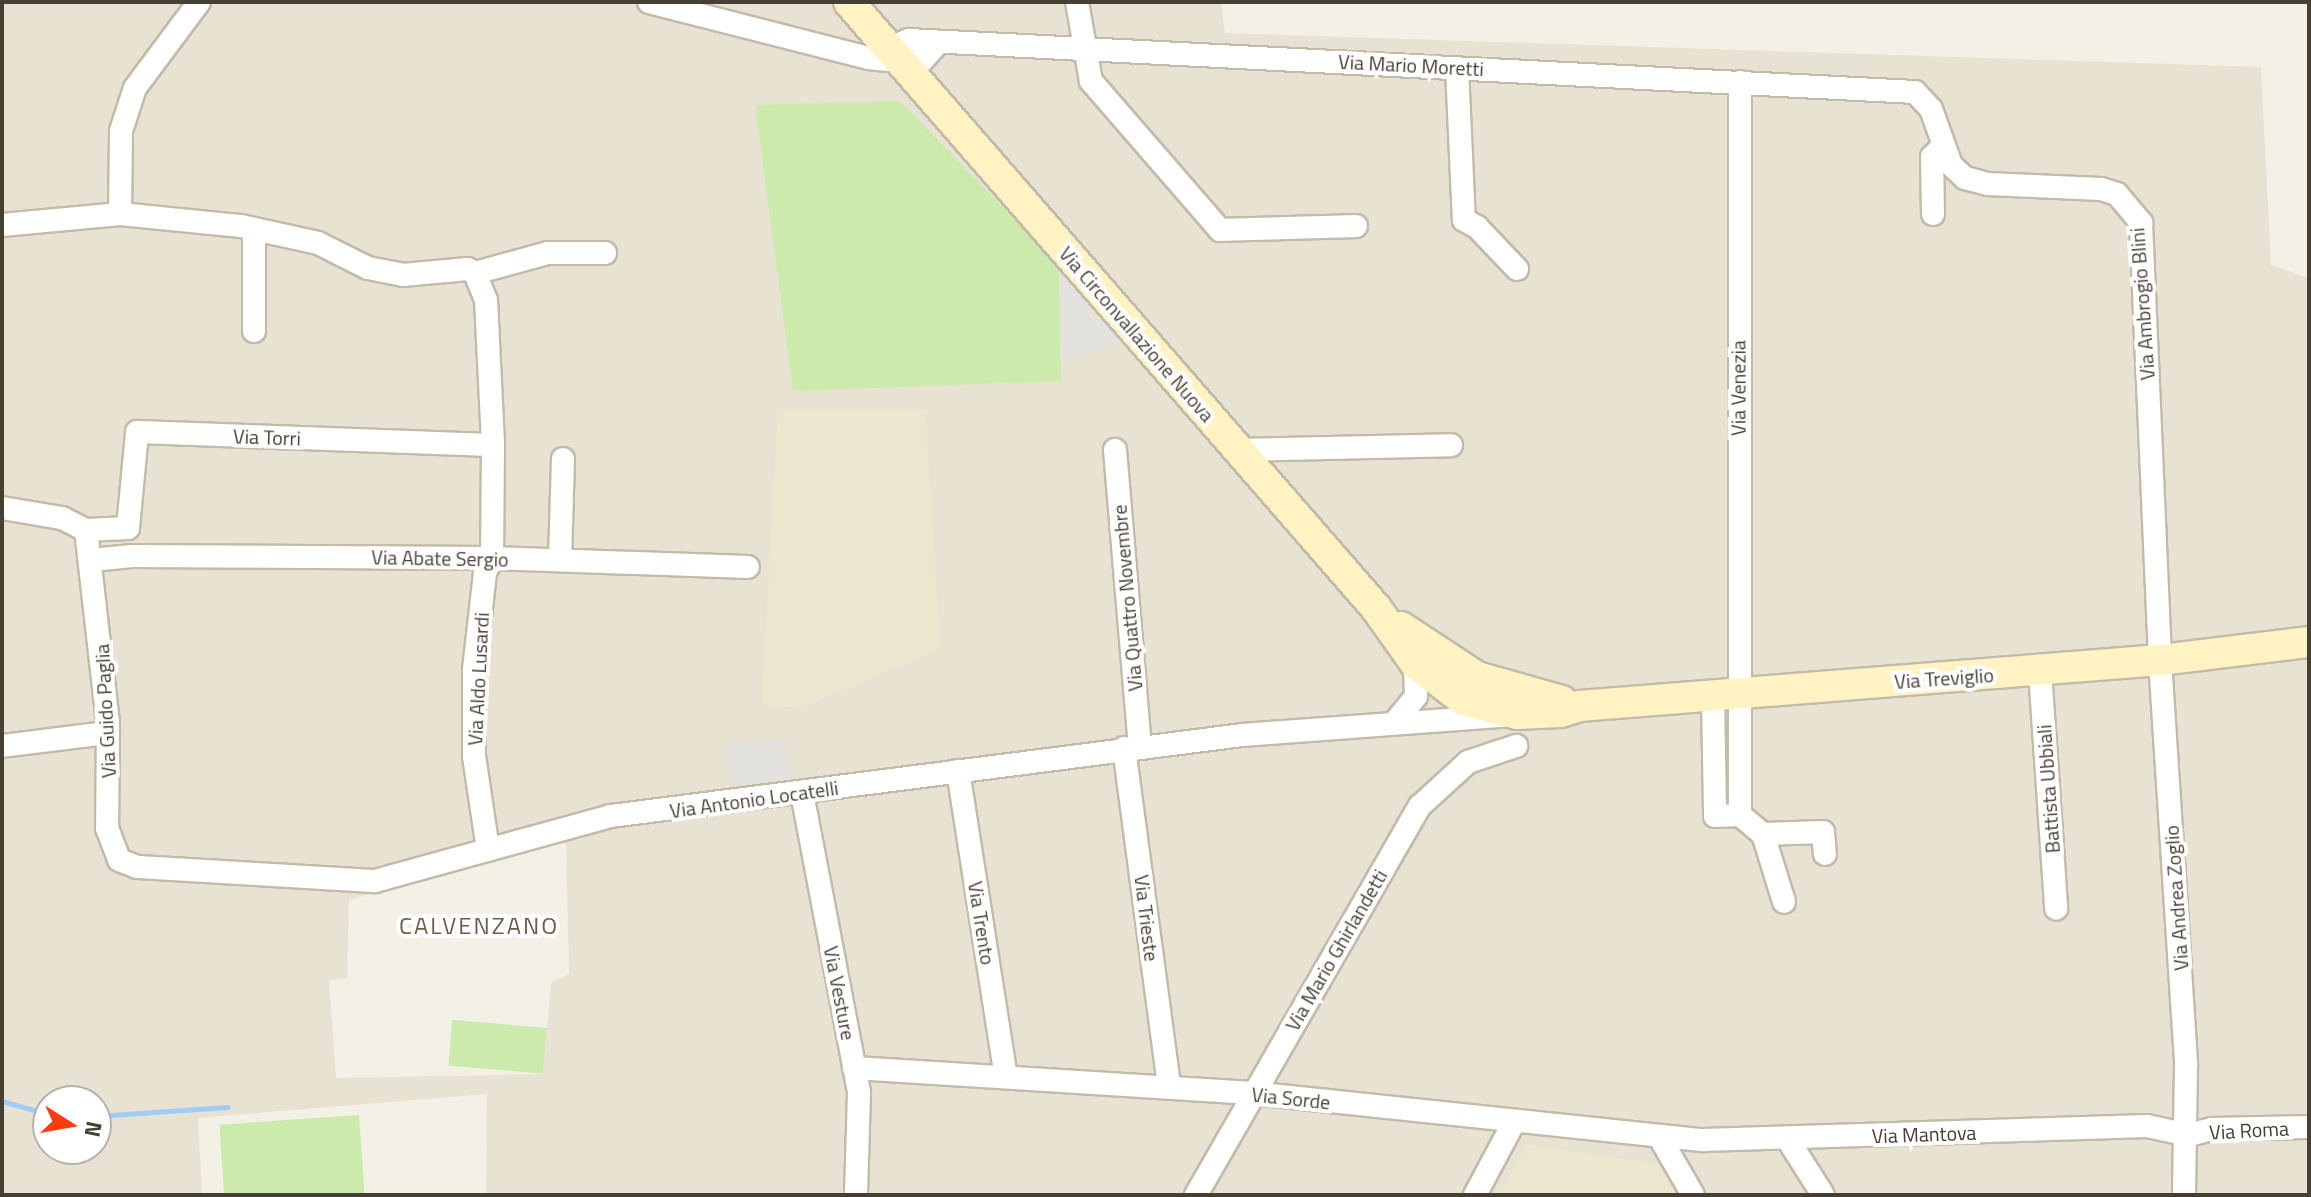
<!DOCTYPE html>
<style>
body{margin:0}
#map{position:relative;width:2311px;height:1197px;overflow:hidden;background:#f3f0e5;font-family:"Titillium Web",sans-serif}
div>[style]{position:absolute}
.residential>*{inset:0;background:#e8e2d3}
.education>*{inset:0;background:#ede6ce}
.green>*{inset:0;background:#cceaac;transform-origin:0 0}
.parking>*{inset:0;background:#e4e2de;transform-origin:0 0}
.stream>*{height:5px;margin:-2.5px;padding:0 2.5px;transform-origin:2.5px;border-radius:2.5px;background:#9ecef4}
.roads{filter:drop-shadow(2px 0 #c2bbaa) drop-shadow(-2px 0 #c2bbaa) drop-shadow(0 2px #c2bbaa) drop-shadow(0 -2px #c2bbaa)}
.minor>*{height:22px;margin:-11px;padding:0 11px;transform-origin:11px;border-radius:11px;background:#fff}
.secondary>*{height:30px;margin:-15px;padding:0 15px;transform-origin:15px;border-radius:15px;background:#fff3c4}
span{translate:-50% -50%;white-space:nowrap;text-align:center;line-height:1.15;-webkit-text-stroke:8px #fff;paint-order:stroke}
.street-label{font-size:20px;color:#464034}
.quarter-label{font-size:24px;color:#6a5e4b;letter-spacing:2px}
.frame{position:absolute;inset:0;border:4px solid #464034;pointer-events:none}
.north{position:absolute;left:32px;top:1085px;width:80px;height:80px;box-sizing:border-box;background:#fff;border:2px solid #b5b3ae;border-radius:50%;rotate:101deg;font-size:22px;font-weight:700;line-height:32px;text-align:center;color:#464034}
.north::after{content:'';display:block;margin:auto;width:28px;height:36px;background:#ff3c11;clip-path:polygon(50% 0,100% 100%,50% 72%,0 100%)}
</style>
<div id="map">
<div class="residential">
<div style="clip-path:polygon(evenodd,2px 2px,1221px 2px,1225px 33px,2261px 67px,2271px 265px,2309px 278px,2309px 1195px,1681px 1195px,1528px 1145px,1499px 1195px,486px 1195px,487px 1094px,198px 1118px,202px 1195px,2px 1195px,2px 2px,940px 649px,799px 707px,763px 705px,940px 649px,2px 2px,566px 840px,569px 974px,551px 982px,543px 1074px,336px 1078px,329px 981px,347px 978px,349px 900px,566px 840px,2px 2px,48px 1101px,96px 1101px,96px 1149px,48px 1149px,48px 1101px)"></div>
</div>
<div class="education">
<div style="clip-path:polygon(778px 410px,925px 410px,940px 649px,799px 707px,762px 705px)"></div>
<div style="clip-path:polygon(1528px 1145px,1664px 1165px,1681px 1195px,1499px 1195px)"></div>
</div>
<div class="green">
<div style="clip-path:polygon(900px 101px,1059px 266px,1061px 381px,793px 391px,755px 105px)"></div>
<div style="left:547px;top:1028px;width:46px;height:95px;rotate:95deg"></div>
<div style="left:359px;top:1115px;width:80px;height:140px;rotate:86deg"></div>
</div>
<div class="parking">
<div style="clip-path:polygon(1059px 266px,1092px 304px,1087px 309px,1097px 321px,1103px 316px,1125px 342px,1061px 360px)"></div>
<div style="left:785px;top:738px;width:41px;height:59px;rotate:84deg"></div>
</div>
<div class="stream">
<div style="left:2px;top:1101px;width:48px;rotate:15.8deg"></div>
<div style="left:96px;top:1116px;width:132px;rotate:-3.9deg"></div>
</div>
<div class="roads">
<div class="minor">
<div style="left:649px;top:2px;width:226px;rotate:14.3deg"></div>
<div style="left:868px;top:58px;width:52px;rotate:5.5deg"></div>
<div style="left:920px;top:63px;width:27px;rotate:-48deg"></div>
<div style="left:1077px;top:2px;width:80px;rotate:80deg"></div>
<div style="left:1091px;top:81px;width:197px;rotate:49.1deg"></div>
<div style="left:1220px;top:230px;width:136px;rotate:-1.7deg"></div>
<div style="left:900px;top:59px;width:16px;rotate:-83deg"></div>
<div style="left:902px;top:43px;width:8px;rotate:-23deg"></div>
<div style="left:909px;top:40px;width:1007px;rotate:2.96deg"></div>
<div style="left:1915px;top:92px;width:23px;rotate:47deg"></div>
<div style="left:1931px;top:109px;width:59px;rotate:70.3deg"></div>
<div style="left:1951px;top:165px;width:19px;rotate:43deg"></div>
<div style="left:1965px;top:178px;width:24px;rotate:15deg"></div>
<div style="left:1988px;top:184px;width:113px;rotate:2.5deg"></div>
<div style="left:2101px;top:189px;width:17px;rotate:17deg"></div>
<div style="left:2117px;top:194px;width:38px;rotate:50deg"></div>
<div style="left:2141px;top:223px;width:437px;rotate:87.5deg"></div>
<div style="left:2160px;top:660px;width:407px;rotate:86.3deg"></div>
<div style="left:2186px;top:1066px;width:129px;rotate:90.9deg"></div>
<div style="left:1457px;top:68px;width:152px;rotate:87.4deg"></div>
<div style="left:1464px;top:220px;width:15px;rotate:28deg"></div>
<div style="left:1477px;top:227px;width:58px;rotate:46.4deg"></div>
<div style="left:120px;top:214px;width:83px;rotate:-89.3deg"></div>
<div style="left:121px;top:131px;width:45px;rotate:-72deg"></div>
<div style="left:135px;top:88px;width:107px;rotate:-53.3deg"></div>
<div style="left:1933px;top:214px;width:57px;rotate:-91deg"></div>
<div style="left:1932px;top:157px;width:14px;rotate:-45deg"></div>
<div style="left:2px;top:225px;width:119px;rotate:-5.3deg"></div>
<div style="left:120px;top:214px;width:122px;rotate:5.7deg"></div>
<div style="left:241px;top:226px;width:79px;rotate:12.4deg"></div>
<div style="left:318px;top:243px;width:56px;rotate:26.6deg"></div>
<div style="left:368px;top:268px;width:36px;rotate:11deg"></div>
<div style="left:403px;top:275px;width:65px;rotate:-5.3deg"></div>
<div style="left:468px;top:269px;width:8px;rotate:30deg"></div>
<div style="left:254px;top:229px;width:102px;rotate:90deg"></div>
<div style="left:475px;top:273px;width:29px;rotate:68deg"></div>
<div style="left:486px;top:300px;width:145px;rotate:87.2deg"></div>
<div style="left:493px;top:445px;width:113px;rotate:90.5deg"></div>
<div style="left:492px;top:558px;width:17px;rotate:115deg"></div>
<div style="left:485px;top:573px;width:97px;rotate:96.5deg"></div>
<div style="left:474px;top:669px;width:87px;rotate:90deg"></div>
<div style="left:474px;top:756px;width:95px;rotate:81.5deg"></div>
<div style="left:475px;top:273px;width:76px;rotate:-15.3deg"></div>
<div style="left:548px;top:253px;width:57px"></div>
<div style="left:1115px;top:450px;width:297px;rotate:85.2deg"></div>
<div style="left:1238px;top:450px;width:213px;rotate:-1.3deg"></div>
<div style="left:2px;top:508px;width:61px;rotate:9.5deg"></div>
<div style="left:62px;top:518px;width:27px;rotate:27deg"></div>
<div style="left:86px;top:530px;width:42px;rotate:-2.7deg"></div>
<div style="left:128px;top:528px;width:96px;rotate:-84.6deg"></div>
<div style="left:137px;top:432px;width:356px;rotate:2.1deg"></div>
<div style="left:86px;top:530px;width:194px;rotate:83.5deg"></div>
<div style="left:108px;top:723px;width:105px;rotate:90.5deg"></div>
<div style="left:107px;top:828px;width:34px;rotate:69deg"></div>
<div style="left:119px;top:860px;width:19px;rotate:21deg"></div>
<div style="left:137px;top:867px;width:238px;rotate:3.4deg"></div>
<div style="left:375px;top:881px;width:245px;rotate:-15.4deg"></div>
<div style="left:611px;top:816px;width:636px;rotate:-7.31deg"></div>
<div style="left:1242px;top:735px;width:261px;rotate:-4.2deg"></div>
<div style="left:92px;top:560px;width:40px;rotate:-5.7deg"></div>
<div style="left:132px;top:556px;width:360px;rotate:0.3deg"></div>
<div style="left:492px;top:558px;width:256px;rotate:2deg"></div>
<div style="left:560px;top:560px;width:101px;rotate:-88.3deg"></div>
<div style="left:2040px;top:671px;width:238px;rotate:86.1deg"></div>
<div style="left:1713px;top:696px;width:120px;rotate:89deg"></div>
<div style="left:1715px;top:816px;width:25px;rotate:-2deg"></div>
<div style="left:1740px;top:815px;width:733px;rotate:-90deg"></div>
<div style="left:1396px;top:721px;width:32px;rotate:-51deg"></div>
<div style="left:1416px;top:696px;width:33px;rotate:-92deg"></div>
<div style="left:2px;top:746px;width:106px;rotate:-7.1deg"></div>
<div style="left:1124px;top:748px;width:342px;rotate:82.4deg"></div>
<div style="left:958px;top:771px;width:309px;rotate:81.1deg"></div>
<div style="left:802px;top:793px;width:305px;rotate:79.2deg"></div>
<div style="left:859px;top:1093px;width:102px;rotate:91.7deg"></div>
<div style="left:1740px;top:815px;width:30px;rotate:40deg"></div>
<div style="left:1763px;top:834px;width:60px;rotate:-1.9deg"></div>
<div style="left:1823px;top:832px;width:22px;rotate:85deg"></div>
<div style="left:1763px;top:834px;width:71px;rotate:72.8deg"></div>
<div style="left:854px;top:1068px;width:400px;rotate:3.6deg"></div>
<div style="left:1253px;top:1093px;width:452px;rotate:6deg"></div>
<div style="left:1703px;top:1140px;width:444px;rotate:-1.8deg"></div>
<div style="left:2147px;top:1126px;width:43px;rotate:12.1deg"></div>
<div style="left:2189px;top:1135px;width:24px;rotate:-15deg"></div>
<div style="left:2212px;top:1129px;width:97px;rotate:-1.2deg"></div>
<div style="left:1659px;top:1136px;width:68px;rotate:60deg"></div>
<div style="left:1787px;top:1138px;width:67px;rotate:57.7deg"></div>
<div style="left:1196px;top:1195px;width:449px;rotate:-60.1deg"></div>
<div style="left:1420px;top:806px;width:65px;rotate:-42.5deg"></div>
<div style="left:1468px;top:762px;width:51px;rotate:-18.4deg"></div>
<div style="left:1475px;top:1195px;width:83px;rotate:-61.9deg"></div>
</div>
<div class="secondary">
<div style="left:849px;top:2px;width:803px;rotate:48.99deg"></div>
<div style="left:1376px;top:608px;width:67px;rotate:54.7deg"></div>
<div style="left:1415px;top:663px;width:61px;rotate:37.6deg"></div>
<div style="left:1463px;top:700px;width:56px;rotate:14.5deg"></div>
<div style="left:1517px;top:714px;width:44px;rotate:-2.6deg"></div>
<div style="left:1561px;top:712px;width:19px;rotate:-18deg"></div>
<div style="left:1579px;top:706px;width:583px;rotate:-4.53deg"></div>
<div style="left:2160px;top:660px;width:150px;rotate:-6.9deg"></div>
<div style="left:1401px;top:627px;width:91px;rotate:33.3deg"></div>
<div style="left:1477px;top:677px;width:88px;rotate:15.8deg"></div>
</div>
</div>
<div class="street-label">
<span style="left:1411px;top:65px;rotate:3deg">Via Mario Moretti</span>
<span style="left:2142px;top:304px;rotate:-94deg">Via Ambrogio Blini</span>
<span style="left:1137px;top:334px;rotate:49deg">Via Circonvallazione Nuova</span>
<span style="left:1738px;top:388px;rotate:-90deg">Via Venezia</span>
<span style="left:267px;top:437px;rotate:2deg">Via Torri</span>
<span style="left:440px;top:558px;rotate:1deg">Via Abate Sergio</span>
<span style="left:1127px;top:598px;rotate:-95deg">Via Quattro Novembre</span>
<span style="left:1944px;top:678px;rotate:-4deg">Via Treviglio</span>
<span style="left:478px;top:679px;rotate:-87deg">Via Aldo Lusardi</span>
<span style="left:105px;top:711px;rotate:-93deg">Via Guido Paglia</span>
<span style="left:2048px;top:789px;rotate:-94deg">Battista Ubbiali</span>
<span style="left:754px;top:799px;rotate:-8deg">Via Antonio Locatelli</span>
<span style="left:2176px;top:898px;rotate:-94deg">Via Andrea Zoglio</span>
<span style="left:1147px;top:918px;rotate:83deg">Via Trieste</span>
<span style="left:982px;top:923px;rotate:81deg">Via Trento</span>
<span style="left:1336px;top:950px;rotate:-60deg">Via Mario Ghirlandetti</span>
<span style="left:840px;top:993px;rotate:79deg">Via Vesture</span>
<span style="left:1291px;top:1098px;rotate:6deg">Via Sorde</span>
<span style="left:2249px;top:1130px;rotate:-3deg">Via Roma</span>
<span style="left:1924px;top:1134px;rotate:-2deg">Via Mantova</span>
</div>
<div class="quarter-label">
<span style="left:479px;top:926px">CALVENZANO</span>
</div>
<div class="frame"></div>
<div class="north">N</div>
</div>
